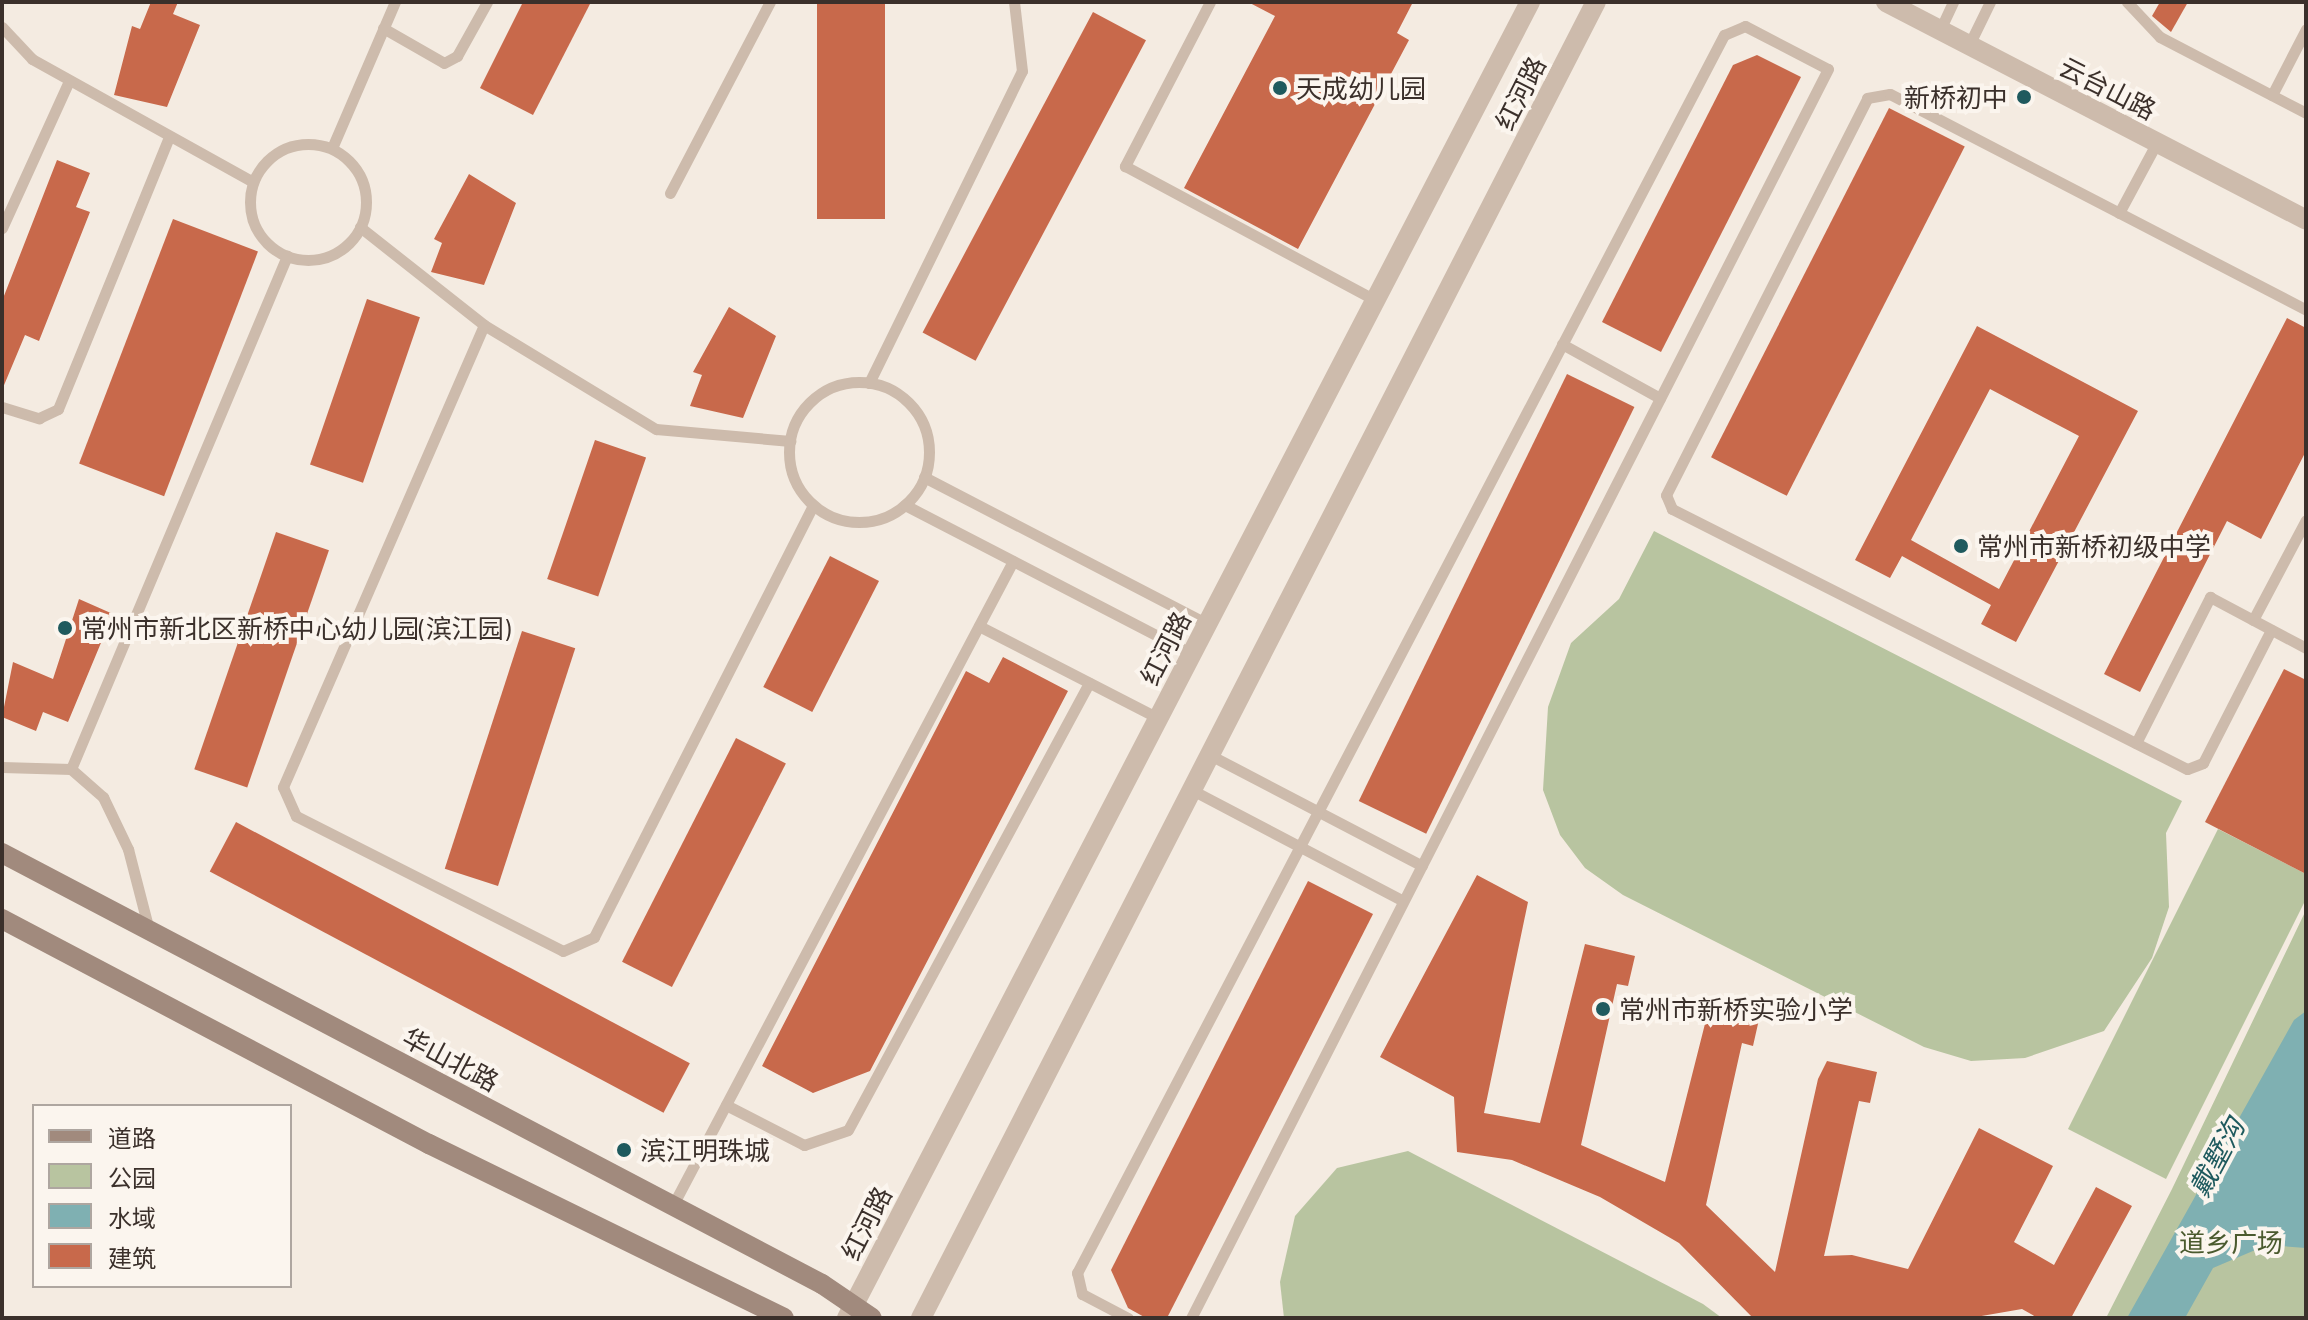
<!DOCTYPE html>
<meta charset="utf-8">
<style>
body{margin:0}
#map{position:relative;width:2308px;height:1320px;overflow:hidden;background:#f4ebe1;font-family:Barlow,"Noto Sans SC",sans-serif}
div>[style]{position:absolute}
.green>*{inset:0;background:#b8c4a0}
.water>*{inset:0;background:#7fb0b2}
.building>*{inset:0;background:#c8694b;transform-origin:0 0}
.service>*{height:11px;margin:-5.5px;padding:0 5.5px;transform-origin:5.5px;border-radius:5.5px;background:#cdbbac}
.service>.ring{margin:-5.5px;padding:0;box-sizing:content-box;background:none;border:11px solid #cdbbac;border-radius:50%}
.tertiary>*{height:20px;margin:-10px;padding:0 10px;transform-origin:10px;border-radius:10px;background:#cdbbac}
.secondary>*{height:20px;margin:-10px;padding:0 10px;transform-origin:10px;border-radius:10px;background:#a18a7d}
.dots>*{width:22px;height:22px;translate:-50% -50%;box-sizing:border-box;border:4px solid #fbf5ee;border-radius:50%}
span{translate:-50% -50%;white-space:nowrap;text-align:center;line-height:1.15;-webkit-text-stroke:8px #fbf5ee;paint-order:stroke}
.poi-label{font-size:26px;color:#3b302b}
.left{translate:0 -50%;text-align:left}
.right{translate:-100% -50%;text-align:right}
.street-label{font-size:26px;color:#3b302b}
.park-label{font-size:26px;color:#4a5a2e}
.water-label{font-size:28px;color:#1f5a5e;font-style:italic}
.frame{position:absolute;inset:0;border:4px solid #3b302b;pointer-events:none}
.legend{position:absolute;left:32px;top:1104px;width:260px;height:184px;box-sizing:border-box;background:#fbf5ee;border:2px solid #aea6a0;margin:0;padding:10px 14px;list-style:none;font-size:24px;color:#3b302b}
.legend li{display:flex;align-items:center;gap:16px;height:40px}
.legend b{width:40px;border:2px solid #aea6a0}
</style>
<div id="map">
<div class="green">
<div style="clip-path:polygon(1654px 531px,2182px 801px,2166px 833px,2169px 907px,2152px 958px,2104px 1031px,2025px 1058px,1971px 1061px,1924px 1047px,1623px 895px,1585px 868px,1560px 835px,1543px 790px,1548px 707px,1571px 643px,1619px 599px)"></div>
<div style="clip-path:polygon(2218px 829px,2306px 874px,2306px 899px,2166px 1179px,2068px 1129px)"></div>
<div style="clip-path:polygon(2306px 910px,2306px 1318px,2106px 1318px,2172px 1189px)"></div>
<div style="clip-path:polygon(1408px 1151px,1703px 1304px,1722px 1318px,1284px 1318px,1280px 1282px,1295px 1216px,1337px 1168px)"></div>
</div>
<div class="water">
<div style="clip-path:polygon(2306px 1011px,2306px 1248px,2267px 1245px,2213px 1268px,2185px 1318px,2127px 1318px,2294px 1020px)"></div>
</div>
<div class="building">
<div style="clip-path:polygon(151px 2px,178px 2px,173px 14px,200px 25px,167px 107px,114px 95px,132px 26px,140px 29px)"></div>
<div style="clip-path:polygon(523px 2px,591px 2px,533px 115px,480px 88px)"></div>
<div style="left:817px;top:2px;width:68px;height:217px"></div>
<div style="clip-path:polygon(1248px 2px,1413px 2px,1397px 33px,1409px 40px,1298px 249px,1184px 188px,1275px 16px)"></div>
<div style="clip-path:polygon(2160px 2px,2188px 2px,2171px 32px,2152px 16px)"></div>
<div style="left:1093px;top:12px;width:60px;height:363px;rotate:28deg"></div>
<div style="clip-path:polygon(1757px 55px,1801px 77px,1661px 352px,1602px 322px,1733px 65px)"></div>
<div style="left:1889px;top:108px;width:85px;height:392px;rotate:27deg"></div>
<div style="clip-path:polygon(57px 160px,90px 173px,76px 207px,90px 212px,39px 341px,25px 335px,2px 390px,2px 301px)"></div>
<div style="clip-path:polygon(469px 174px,516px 203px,484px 285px,431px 272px,442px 243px,434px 239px)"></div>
<div style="left:173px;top:219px;width:91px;height:262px;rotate:21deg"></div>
<div style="left:367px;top:299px;width:56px;height:175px;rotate:19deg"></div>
<div style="clip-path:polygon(729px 307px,776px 336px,743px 418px,690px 406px,702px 375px,693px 372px)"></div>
<div style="clip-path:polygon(2287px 318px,2306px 328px,2306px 451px,2261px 539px,2227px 521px,2140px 692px,2104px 674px)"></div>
<div style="clip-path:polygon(evenodd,1977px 326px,2138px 411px,2016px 642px,1981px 624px,1991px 605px,1902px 556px,1890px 578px,1855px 560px,1977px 326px,1990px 389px,2079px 436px,1999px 589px,1911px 540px,1990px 389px)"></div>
<div style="left:1567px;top:374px;width:75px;height:475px;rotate:26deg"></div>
<div style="left:595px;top:440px;width:54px;height:147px;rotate:19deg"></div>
<div style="left:276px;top:532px;width:56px;height:251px;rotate:19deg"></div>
<div style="left:830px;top:556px;width:55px;height:147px;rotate:27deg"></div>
<div style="clip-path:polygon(79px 599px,113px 614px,68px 722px,43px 712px,36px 731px,2px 717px,13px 662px,53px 679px)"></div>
<div style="left:522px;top:631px;width:56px;height:250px;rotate:18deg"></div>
<div style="clip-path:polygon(1003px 657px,1068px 691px,870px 1071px,813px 1093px,762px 1066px,966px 671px,989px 683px)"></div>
<div style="clip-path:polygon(2284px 669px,2306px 680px,2306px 874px,2205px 822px)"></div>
<div style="left:736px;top:738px;width:56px;height:251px;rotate:27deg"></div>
<div style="left:236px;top:822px;width:514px;height:56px;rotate:28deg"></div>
<div style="clip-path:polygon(1477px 875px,1528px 902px,1484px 1113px,1540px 1123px,1585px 944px,1635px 956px,1628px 986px,1617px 984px,1581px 1145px,1665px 1182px,1710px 1004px,1760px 1015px,1753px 1046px,1742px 1043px,1706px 1205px,1775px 1272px,1818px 1079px,1827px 1061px,1877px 1072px,1870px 1103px,1859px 1101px,1824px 1256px,1852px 1255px,1908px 1269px,1979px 1128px,2053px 1166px,2014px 1242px,2054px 1265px,2096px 1187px,2132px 1206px,2071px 1318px,2038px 1318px,2022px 1309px,1970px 1318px,1753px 1318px,1679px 1243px,1600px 1197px,1512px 1160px,1457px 1152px,1454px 1097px,1380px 1057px)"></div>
<div style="clip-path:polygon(1308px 881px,1373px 914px,1167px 1318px,1146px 1318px,1128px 1308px,1111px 1270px)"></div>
</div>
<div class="service">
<div style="left:1210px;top:2px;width:185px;rotate:117.4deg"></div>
<div style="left:1125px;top:166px;width:284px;rotate:28.2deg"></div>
<div style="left:2127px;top:2px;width:48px;rotate:46.7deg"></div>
<div style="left:2160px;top:37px;width:165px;rotate:27.5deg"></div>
<div style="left:2px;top:27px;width:44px;rotate:46.8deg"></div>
<div style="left:32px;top:59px;width:253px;rotate:29.1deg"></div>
<div style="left:383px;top:28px;width:70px;rotate:29.8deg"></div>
<div style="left:444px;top:63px;width:15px;rotate:-28deg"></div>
<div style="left:457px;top:56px;width:62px;rotate:-60.9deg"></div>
<div style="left:1940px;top:30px;width:31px;rotate:-65deg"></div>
<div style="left:1969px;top:45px;width:48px;rotate:-64deg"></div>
<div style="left:2272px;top:95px;width:74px;rotate:-62.7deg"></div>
<div class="ring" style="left:250px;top:144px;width:105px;height:105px"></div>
<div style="left:332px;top:148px;width:159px;rotate:-66.7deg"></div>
<div style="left:670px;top:193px;width:216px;rotate:-62.4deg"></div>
<div style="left:2119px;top:213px;width:81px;rotate:-61.8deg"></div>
<div style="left:360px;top:227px;width:158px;rotate:38.3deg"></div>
<div style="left:484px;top:325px;width:201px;rotate:31.2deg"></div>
<div style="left:656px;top:429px;width:135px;rotate:5.1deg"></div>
<div style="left:2px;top:228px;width:162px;rotate:-65.5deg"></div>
<div style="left:484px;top:325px;width:504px;rotate:113.51deg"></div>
<div style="left:283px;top:787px;width:32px;rotate:66deg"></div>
<div style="left:296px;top:816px;width:299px;rotate:26.8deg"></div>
<div style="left:563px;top:951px;width:34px;rotate:-24deg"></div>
<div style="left:594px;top:937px;width:483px;rotate:-63.1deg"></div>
<div style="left:1562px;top:344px;width:112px;rotate:28.9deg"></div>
<div class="ring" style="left:789px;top:382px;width:129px;height:129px"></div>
<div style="left:869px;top:383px;width:347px;rotate:-63.9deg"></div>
<div style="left:1022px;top:71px;width:69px;rotate:-96.6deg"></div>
<div style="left:2px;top:407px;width:39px;rotate:17deg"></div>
<div style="left:39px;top:418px;width:21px;rotate:-25deg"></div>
<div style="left:58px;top:409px;width:292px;rotate:-67.8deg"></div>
<div style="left:924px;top:477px;width:319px;rotate:27.4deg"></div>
<div style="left:905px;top:505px;width:323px;rotate:27.4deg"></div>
<div style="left:2253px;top:620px;width:113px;rotate:-62.1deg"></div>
<div style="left:979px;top:626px;width:201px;rotate:27.2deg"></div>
<div style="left:2271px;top:630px;width:149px;rotate:117.1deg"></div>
<div style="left:2203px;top:763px;width:17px;rotate:159deg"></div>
<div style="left:2187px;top:769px;width:577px;rotate:-153.21deg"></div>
<div style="left:1672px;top:509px;width:15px;rotate:-113deg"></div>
<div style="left:1666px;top:495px;width:445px;rotate:-63.1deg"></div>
<div style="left:1867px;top:98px;width:23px;rotate:-10deg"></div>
<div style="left:1890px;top:94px;width:469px;rotate:27.4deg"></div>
<div style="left:2136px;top:743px;width:164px;rotate:-63.1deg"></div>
<div style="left:2210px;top:597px;width:109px;rotate:28deg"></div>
<div style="left:1210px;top:755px;width:239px;rotate:27.6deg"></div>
<div style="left:2px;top:767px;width:69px;rotate:1.7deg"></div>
<div style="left:71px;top:769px;width:43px;rotate:41.2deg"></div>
<div style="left:103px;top:797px;width:58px;rotate:64.3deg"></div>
<div style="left:128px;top:849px;width:84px;rotate:75.5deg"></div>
<div style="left:71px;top:769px;width:557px;rotate:-67.17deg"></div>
<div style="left:1192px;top:790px;width:238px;rotate:27.7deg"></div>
<div style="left:726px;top:1105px;width:88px;rotate:27.1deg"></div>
<div style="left:804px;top:1145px;width:46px;rotate:-18.8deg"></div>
<div style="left:848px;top:1130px;width:508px;rotate:-61.67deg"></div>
<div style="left:673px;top:1205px;width:728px;rotate:-62.17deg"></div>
<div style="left:1128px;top:1318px;width:52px;rotate:-152.4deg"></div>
<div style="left:1082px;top:1294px;width:22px;rotate:-103deg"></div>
<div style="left:1077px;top:1273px;width:1397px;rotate:-62.41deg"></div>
<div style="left:1724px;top:35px;width:23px;rotate:-23deg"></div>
<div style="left:1745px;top:26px;width:93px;rotate:27.4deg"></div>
<div style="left:1828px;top:69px;width:1402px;rotate:117.02deg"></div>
</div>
<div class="tertiary">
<div style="left:1886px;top:2px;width:473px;rotate:27.4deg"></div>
<div style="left:847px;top:1318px;width:1483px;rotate:-62.57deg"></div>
<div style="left:921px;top:1318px;width:1479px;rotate:-62.85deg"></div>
</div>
<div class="secondary">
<div style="left:2px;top:853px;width:926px;rotate:27.73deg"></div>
<div style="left:822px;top:1284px;width:60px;rotate:34.2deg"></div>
<div style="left:2px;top:919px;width:483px;rotate:27.8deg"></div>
<div style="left:429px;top:1144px;width:395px;rotate:26.1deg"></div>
</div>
<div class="dots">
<div style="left:1280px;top:88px;background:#1f5a5e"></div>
<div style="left:2024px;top:97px;background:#1f5a5e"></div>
<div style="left:1961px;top:546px;background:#1f5a5e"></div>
<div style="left:65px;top:628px;background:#1f5a5e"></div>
<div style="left:1603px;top:1009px;background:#1f5a5e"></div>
<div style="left:624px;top:1150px;background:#1f5a5e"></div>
</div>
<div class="poi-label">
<span class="left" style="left:1296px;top:88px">天成幼儿园</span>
<span class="right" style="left:2008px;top:97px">新桥初中</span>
<span class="left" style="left:1977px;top:546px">常州市新桥初级中学</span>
<span class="left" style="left:81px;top:628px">常州市新北区新桥中心幼儿园(滨江园)</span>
<span class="left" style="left:1619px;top:1009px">常州市新桥实验小学</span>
<span class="left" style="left:640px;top:1150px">滨江明珠城</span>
</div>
<div class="street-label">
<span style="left:2108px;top:88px;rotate:27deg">云台山路</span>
<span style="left:1520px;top:93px;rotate:-63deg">红河路</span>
<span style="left:1165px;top:648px;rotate:-63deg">红河路</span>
<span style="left:451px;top:1059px;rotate:28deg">华山北路</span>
<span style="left:866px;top:1223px;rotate:-63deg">红河路</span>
</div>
<div class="park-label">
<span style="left:2231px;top:1242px">道乡广场</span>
</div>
<div class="water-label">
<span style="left:2216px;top:1157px;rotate:-62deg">戴墅沟</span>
</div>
<div class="frame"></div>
<ul class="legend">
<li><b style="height:10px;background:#a18a7d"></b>道路</li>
<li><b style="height:22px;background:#b8c4a0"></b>公园</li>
<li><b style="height:22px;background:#7fb0b2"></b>水域</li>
<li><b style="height:22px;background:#c8694b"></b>建筑</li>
</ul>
</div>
